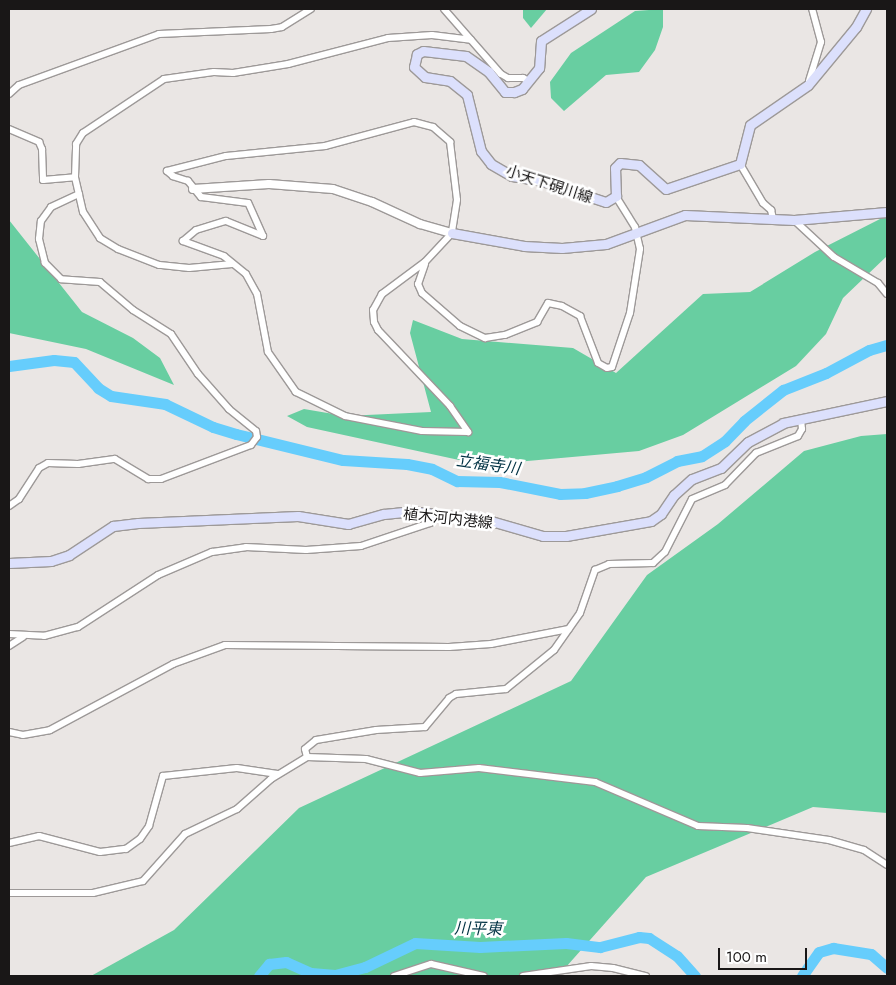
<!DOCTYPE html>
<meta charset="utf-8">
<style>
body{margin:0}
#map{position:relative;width:896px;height:985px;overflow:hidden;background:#eae6e4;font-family:Jost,"Noto Sans JP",sans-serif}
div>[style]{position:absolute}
.forest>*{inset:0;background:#68cea1}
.river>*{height:11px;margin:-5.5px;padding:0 5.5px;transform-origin:5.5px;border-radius:5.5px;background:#66cdfc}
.roads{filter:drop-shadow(1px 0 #9d9998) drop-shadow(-1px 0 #9d9998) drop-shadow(0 1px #9d9998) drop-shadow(0 -1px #9d9998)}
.minor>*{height:6px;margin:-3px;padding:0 3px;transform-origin:3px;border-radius:3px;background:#fff}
.tertiary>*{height:8px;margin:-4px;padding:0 4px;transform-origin:4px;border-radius:4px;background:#fff}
.secondary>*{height:9px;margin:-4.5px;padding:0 4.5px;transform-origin:4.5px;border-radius:4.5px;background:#dce0fc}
span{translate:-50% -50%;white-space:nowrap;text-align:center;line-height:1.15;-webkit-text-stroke:5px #fff;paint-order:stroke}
.street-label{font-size:15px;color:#191717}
.water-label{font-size:16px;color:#003143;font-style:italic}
.frame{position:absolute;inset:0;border:10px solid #191717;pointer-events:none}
.scale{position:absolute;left:718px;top:948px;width:89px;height:22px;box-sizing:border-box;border:2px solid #191717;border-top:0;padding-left:6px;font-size:15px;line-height:18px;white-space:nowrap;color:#191717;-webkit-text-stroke:4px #fff;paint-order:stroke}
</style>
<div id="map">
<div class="forest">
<div style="clip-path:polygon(523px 9px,547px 9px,531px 28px,523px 18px)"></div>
<div style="clip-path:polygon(663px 9px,663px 27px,655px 50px,639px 72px,606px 75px,564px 111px,551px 98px,550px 82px,571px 53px,635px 11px)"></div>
<div style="clip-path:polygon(882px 218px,887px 218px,887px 256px,843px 298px,826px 334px,796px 366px,683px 435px,639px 451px,482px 465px,307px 427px,287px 416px,304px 409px,345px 416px,431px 412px,410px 333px,413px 320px,462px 339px,573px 348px,616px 373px,703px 294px,750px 292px,815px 252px)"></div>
<div style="clip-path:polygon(9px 220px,82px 312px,133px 338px,160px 358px,174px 385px,86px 349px,9px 333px)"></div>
<div style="clip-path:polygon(887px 434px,887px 813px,813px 807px,646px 877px,558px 976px,91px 976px,174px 930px,299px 808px,571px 681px,647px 575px,718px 524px,804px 451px,861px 436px)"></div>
</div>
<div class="river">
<div style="left:9px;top:366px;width:45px;rotate:-7.6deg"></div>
<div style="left:54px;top:360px;width:20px;rotate:6deg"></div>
<div style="left:74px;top:362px;width:35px;rotate:47deg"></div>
<div style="left:98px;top:388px;width:15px;rotate:32deg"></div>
<div style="left:111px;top:396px;width:55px;rotate:8.4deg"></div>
<div style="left:165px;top:404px;width:53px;rotate:25.6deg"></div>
<div style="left:213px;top:427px;width:24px;rotate:17deg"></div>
<div style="left:236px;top:434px;width:110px;rotate:13.7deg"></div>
<div style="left:343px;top:460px;width:64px;rotate:3.6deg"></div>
<div style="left:407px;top:464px;width:25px;rotate:11deg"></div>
<div style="left:432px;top:469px;width:28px;rotate:26deg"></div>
<div style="left:457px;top:481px;width:43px;rotate:1.3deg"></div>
<div style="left:500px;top:482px;width:61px;rotate:11.3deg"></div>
<div style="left:560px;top:494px;width:25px;rotate:-2deg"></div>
<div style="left:585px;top:493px;width:33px;rotate:-12deg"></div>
<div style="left:617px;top:486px;width:30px;rotate:-17deg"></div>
<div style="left:646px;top:477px;width:35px;rotate:-27deg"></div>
<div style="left:677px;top:461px;width:25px;rotate:-11deg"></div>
<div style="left:702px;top:456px;width:27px;rotate:-33deg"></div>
<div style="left:725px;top:441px;width:28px;rotate:-46deg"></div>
<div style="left:744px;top:421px;width:50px;rotate:-38.5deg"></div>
<div style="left:783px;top:390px;width:46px;rotate:-21.6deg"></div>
<div style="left:826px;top:373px;width:49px;rotate:-28.1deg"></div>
<div style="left:869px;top:350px;width:19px;rotate:-16deg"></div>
<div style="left:259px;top:976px;width:16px;rotate:-50deg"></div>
<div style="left:269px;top:964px;width:17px;rotate:-7deg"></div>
<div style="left:286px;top:962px;width:27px;rotate:24deg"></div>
<div style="left:311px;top:973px;width:24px;rotate:5deg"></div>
<div style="left:335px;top:975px;width:31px;rotate:-15deg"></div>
<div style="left:365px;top:967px;width:55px;rotate:-25.6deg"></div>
<div style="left:415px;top:943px;width:65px;rotate:3.5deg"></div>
<div style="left:480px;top:947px;width:86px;rotate:-2.7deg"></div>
<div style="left:566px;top:943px;width:34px;rotate:7deg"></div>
<div style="left:600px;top:947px;width:40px;rotate:-14.4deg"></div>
<div style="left:639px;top:937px;width:10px;rotate:6deg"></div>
<div style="left:649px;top:938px;width:33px;rotate:33deg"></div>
<div style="left:677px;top:956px;width:27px;rotate:48deg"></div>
<div style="left:802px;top:976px;width:29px;rotate:-55deg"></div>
<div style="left:819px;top:952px;width:15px;rotate:-16deg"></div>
<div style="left:833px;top:948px;width:38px;rotate:9deg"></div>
<div style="left:871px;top:954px;width:21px;rotate:41deg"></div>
</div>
<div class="roads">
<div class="minor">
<div style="left:444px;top:9px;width:86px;rotate:48.8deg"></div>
<div style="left:501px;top:74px;width:8px;rotate:30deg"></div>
<div style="left:508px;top:78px;width:15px"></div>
<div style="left:523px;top:78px;width:7px;rotate:27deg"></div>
<div style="left:809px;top:81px;width:41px;rotate:-72.9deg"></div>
<div style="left:821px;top:42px;width:34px;rotate:-105deg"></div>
<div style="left:9px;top:94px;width:13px;rotate:-42deg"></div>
<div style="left:19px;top:85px;width:149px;rotate:-20deg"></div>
<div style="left:159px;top:34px;width:112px;rotate:-2.6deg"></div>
<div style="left:271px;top:29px;width:11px;rotate:-10deg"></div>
<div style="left:282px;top:27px;width:34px;rotate:-32deg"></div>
<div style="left:414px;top:122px;width:20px;rotate:15deg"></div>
<div style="left:433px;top:127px;width:23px;rotate:41deg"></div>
<div style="left:450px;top:142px;width:58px;rotate:83.1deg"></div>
<div style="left:457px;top:200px;width:33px;rotate:99deg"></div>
<div style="left:452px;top:233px;width:40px;rotate:133deg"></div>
<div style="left:425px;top:262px;width:54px;rotate:143.3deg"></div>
<div style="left:382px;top:294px;width:18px;rotate:119deg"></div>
<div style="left:373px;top:310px;width:12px;rotate:85deg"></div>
<div style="left:374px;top:322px;width:9px;rotate:63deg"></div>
<div style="left:378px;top:330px;width:105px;rotate:46.5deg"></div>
<div style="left:450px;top:406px;width:32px;rotate:55deg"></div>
<div style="left:468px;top:432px;width:46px;rotate:-178.8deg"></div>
<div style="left:422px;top:431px;width:78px;rotate:-169deg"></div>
<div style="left:345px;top:416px;width:55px;rotate:-153.9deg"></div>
<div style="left:296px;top:392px;width:49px;rotate:-125deg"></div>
<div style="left:268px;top:352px;width:59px;rotate:-100.7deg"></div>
<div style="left:257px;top:294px;width:23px;rotate:-119deg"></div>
<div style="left:246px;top:274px;width:28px;rotate:-141deg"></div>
<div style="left:224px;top:256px;width:44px;rotate:-159.9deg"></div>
<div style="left:183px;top:241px;width:17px;rotate:-40deg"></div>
<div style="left:196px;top:230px;width:31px;rotate:-17deg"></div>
<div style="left:226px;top:221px;width:40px;rotate:22deg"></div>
<div style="left:263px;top:236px;width:36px;rotate:-114deg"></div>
<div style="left:248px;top:203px;width:47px;rotate:-172.7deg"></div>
<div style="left:201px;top:197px;width:21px;rotate:-129deg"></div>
<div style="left:188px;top:181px;width:16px;rotate:-162deg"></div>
<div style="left:173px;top:176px;width:8px;rotate:-140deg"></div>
<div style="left:167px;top:171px;width:61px;rotate:-14.3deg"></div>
<div style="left:226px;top:156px;width:100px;rotate:-5.8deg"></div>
<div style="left:325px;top:146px;width:92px;rotate:-15.1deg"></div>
<div style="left:9px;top:129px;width:33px;rotate:23deg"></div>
<div style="left:39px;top:142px;width:8px;rotate:67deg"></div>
<div style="left:42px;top:149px;width:31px;rotate:88deg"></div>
<div style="left:43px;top:180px;width:32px;rotate:-5deg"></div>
<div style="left:740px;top:164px;width:45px;rotate:59.5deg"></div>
<div style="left:763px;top:203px;width:11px;rotate:41deg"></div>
<div style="left:771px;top:210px;width:9px;rotate:77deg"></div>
<div style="left:794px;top:220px;width:54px;rotate:42.8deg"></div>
<div style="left:834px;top:257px;width:51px;rotate:30.6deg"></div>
<div style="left:878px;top:283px;width:14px;rotate:51deg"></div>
<div style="left:232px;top:264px;width:43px;rotate:174.7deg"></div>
<div style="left:189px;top:268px;width:30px;rotate:-174deg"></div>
<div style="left:159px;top:265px;width:44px;rotate:-158.7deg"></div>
<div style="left:118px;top:249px;width:21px;rotate:-149deg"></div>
<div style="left:100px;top:238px;width:31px;rotate:-123deg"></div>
<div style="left:83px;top:212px;width:36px;rotate:-103deg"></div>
<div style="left:75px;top:177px;width:33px;rotate:-88deg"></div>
<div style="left:76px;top:144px;width:13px;rotate:-58deg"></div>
<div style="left:83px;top:133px;width:97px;rotate:-33.7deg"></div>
<div style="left:164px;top:79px;width:50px;rotate:-8deg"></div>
<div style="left:214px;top:72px;width:19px;rotate:3deg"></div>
<div style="left:233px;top:73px;width:56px;rotate:-9.3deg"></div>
<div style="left:288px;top:64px;width:103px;rotate:-14.6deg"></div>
<div style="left:388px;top:38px;width:44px;rotate:-3.9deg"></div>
<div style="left:432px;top:35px;width:39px;rotate:7deg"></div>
<div style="left:425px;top:264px;width:21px;rotate:109deg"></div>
<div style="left:418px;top:284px;width:10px;rotate:66deg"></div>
<div style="left:422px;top:293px;width:50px;rotate:41deg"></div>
<div style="left:460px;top:326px;width:28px;rotate:26deg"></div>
<div style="left:485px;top:338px;width:20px;rotate:-9deg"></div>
<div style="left:505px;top:335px;width:35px;rotate:-22deg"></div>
<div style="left:537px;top:322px;width:22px;rotate:-60deg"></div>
<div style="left:548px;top:303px;width:14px;rotate:12deg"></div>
<div style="left:562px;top:306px;width:21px;rotate:29deg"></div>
<div style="left:580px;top:316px;width:50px;rotate:69deg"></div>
<div style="left:598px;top:363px;width:10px;rotate:29deg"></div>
<div style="left:607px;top:368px;width:5px;rotate:-11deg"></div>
<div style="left:612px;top:367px;width:57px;rotate:-71.6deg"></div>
<div style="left:630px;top:313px;width:65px;rotate:-81.1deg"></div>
<div style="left:640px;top:249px;width:23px;rotate:-103deg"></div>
<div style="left:635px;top:227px;width:36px;rotate:-122deg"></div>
<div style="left:9px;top:506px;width:12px;rotate:-35deg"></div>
<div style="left:19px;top:499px;width:37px;rotate:-57deg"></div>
<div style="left:39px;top:468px;width:10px;rotate:-29deg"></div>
<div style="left:48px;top:463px;width:30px;rotate:2deg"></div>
<div style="left:78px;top:464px;width:37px;rotate:-8deg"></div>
<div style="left:115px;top:459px;width:39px;rotate:31deg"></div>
<div style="left:148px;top:479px;width:13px"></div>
<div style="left:161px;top:479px;width:96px;rotate:-20.7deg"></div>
<div style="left:251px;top:445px;width:10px;rotate:-53deg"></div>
<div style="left:257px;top:437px;width:6px;rotate:-99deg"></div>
<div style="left:256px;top:431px;width:35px;rotate:-141deg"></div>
<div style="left:229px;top:409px;width:47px;rotate:-131.5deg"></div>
<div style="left:198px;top:374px;width:48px;rotate:-124deg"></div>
<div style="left:171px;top:334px;width:45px;rotate:-147.7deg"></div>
<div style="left:133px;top:310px;width:43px;rotate:-139.7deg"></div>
<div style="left:100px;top:282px;width:39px;rotate:-176deg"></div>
<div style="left:61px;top:279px;width:23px;rotate:-135deg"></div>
<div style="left:45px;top:263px;width:25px;rotate:-104deg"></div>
<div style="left:39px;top:239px;width:18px;rotate:-84deg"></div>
<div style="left:41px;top:221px;width:17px;rotate:-54deg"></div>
<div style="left:51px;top:207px;width:31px;rotate:-25deg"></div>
<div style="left:9px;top:634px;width:35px;rotate:3deg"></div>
<div style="left:44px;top:636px;width:35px;rotate:-15deg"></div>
<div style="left:78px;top:627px;width:95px;rotate:-33deg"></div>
<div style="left:158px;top:575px;width:59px;rotate:-23.1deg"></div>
<div style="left:212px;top:552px;width:34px;rotate:-8deg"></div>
<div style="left:246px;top:547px;width:60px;rotate:2.9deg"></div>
<div style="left:306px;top:550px;width:55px;rotate:-4.2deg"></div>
<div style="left:361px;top:546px;width:73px;rotate:-18.4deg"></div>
<div style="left:430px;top:523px;width:14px;rotate:-36deg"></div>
<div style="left:9px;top:646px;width:17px;rotate:-33deg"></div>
<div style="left:9px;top:732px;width:14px;rotate:12deg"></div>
<div style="left:23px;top:735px;width:27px;rotate:-10deg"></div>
<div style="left:50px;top:730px;width:140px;rotate:-28.2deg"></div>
<div style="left:173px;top:664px;width:55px;rotate:-20.1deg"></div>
<div style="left:225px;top:645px;width:224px;rotate:0.5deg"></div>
<div style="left:449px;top:647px;width:42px;rotate:-4.1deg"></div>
<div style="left:491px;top:644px;width:79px;rotate:-10.9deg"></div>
<div style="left:307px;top:757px;width:8px;rotate:-104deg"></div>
<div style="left:305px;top:749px;width:14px;rotate:-39deg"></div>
<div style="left:316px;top:740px;width:61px;rotate:-9.5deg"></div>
<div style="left:376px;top:730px;width:49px;rotate:-3.5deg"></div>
<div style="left:425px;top:727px;width:38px;rotate:-50deg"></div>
<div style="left:449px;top:698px;width:8px;rotate:-30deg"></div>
<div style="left:456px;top:694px;width:50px;rotate:-5.7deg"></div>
<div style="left:506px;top:689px;width:62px;rotate:-39.1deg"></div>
<div style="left:554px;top:650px;width:45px;rotate:-54.9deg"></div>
<div style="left:580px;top:613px;width:46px;rotate:-70.8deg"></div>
<div style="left:595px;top:570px;width:15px;rotate:-23deg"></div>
<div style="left:609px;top:564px;width:44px;rotate:-1.3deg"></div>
<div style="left:653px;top:563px;width:16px;rotate:-43deg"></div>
<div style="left:665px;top:552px;width:59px;rotate:-63deg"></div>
<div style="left:692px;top:499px;width:36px;rotate:-23deg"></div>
<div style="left:725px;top:485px;width:45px;rotate:-45.9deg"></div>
<div style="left:756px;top:453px;width:45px;rotate:-22deg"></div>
<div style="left:798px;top:436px;width:8px;rotate:-60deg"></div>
<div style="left:802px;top:429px;width:10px;rotate:-96deg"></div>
<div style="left:9px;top:843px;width:31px;rotate:-13deg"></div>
<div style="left:39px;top:836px;width:63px;rotate:14.7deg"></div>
<div style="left:100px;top:852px;width:26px;rotate:-7deg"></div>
<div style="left:126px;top:849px;width:17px;rotate:-36deg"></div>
<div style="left:140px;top:839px;width:16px;rotate:-55deg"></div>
<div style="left:149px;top:826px;width:52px;rotate:-74.4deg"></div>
<div style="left:163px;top:776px;width:74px;rotate:-6.2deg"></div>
<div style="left:237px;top:768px;width:41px;rotate:8.3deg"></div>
<div style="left:9px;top:893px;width:84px"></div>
<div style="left:93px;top:893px;width:51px;rotate:-13.5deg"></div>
<div style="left:143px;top:881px;width:63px;rotate:-48.2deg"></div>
<div style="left:185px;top:834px;width:58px;rotate:-25.7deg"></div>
<div style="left:237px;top:809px;width:45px;rotate:-41.4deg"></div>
<div style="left:271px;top:779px;width:42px;rotate:-31.4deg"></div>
<div style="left:307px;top:757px;width:59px;rotate:1.9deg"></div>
<div style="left:366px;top:759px;width:56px;rotate:14.5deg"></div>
<div style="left:420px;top:773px;width:59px;rotate:-4.8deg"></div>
<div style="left:479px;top:768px;width:117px;rotate:6.9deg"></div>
<div style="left:595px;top:782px;width:112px;rotate:23.1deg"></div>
<div style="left:698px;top:826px;width:49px;rotate:2.3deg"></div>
<div style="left:747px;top:828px;width:83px;rotate:8.3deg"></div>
<div style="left:829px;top:840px;width:36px;rotate:16deg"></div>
<div style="left:864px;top:850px;width:27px;rotate:33deg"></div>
<div style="left:394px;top:976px;width:39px;rotate:-18deg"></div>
<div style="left:431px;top:964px;width:54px;rotate:12.8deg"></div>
<div style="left:523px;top:976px;width:69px;rotate:-8.4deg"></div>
<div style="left:591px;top:966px;width:22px;rotate:5deg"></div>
<div style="left:613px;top:968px;width:34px;rotate:14deg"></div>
</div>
<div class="tertiary">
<div style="left:193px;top:189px;width:76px;rotate:-3.8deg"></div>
<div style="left:269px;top:184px;width:64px;rotate:4.5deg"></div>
<div style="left:333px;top:189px;width:41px;rotate:18.4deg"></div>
<div style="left:372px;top:202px;width:53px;rotate:24.6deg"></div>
<div style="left:420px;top:224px;width:33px;rotate:16deg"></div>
</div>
<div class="secondary">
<div style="left:591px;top:9px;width:59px;rotate:147.4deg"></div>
<div style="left:541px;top:41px;width:27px;rotate:94deg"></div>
<div style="left:539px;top:68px;width:27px;rotate:129deg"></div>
<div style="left:522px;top:89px;width:9px;rotate:159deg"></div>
<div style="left:514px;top:92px;width:9px;rotate:180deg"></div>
<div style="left:505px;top:92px;width:26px;rotate:-129deg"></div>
<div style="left:489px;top:72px;width:28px;rotate:-145deg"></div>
<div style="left:466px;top:56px;width:43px;rotate:-173.4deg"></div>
<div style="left:423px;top:51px;width:7px;rotate:153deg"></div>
<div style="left:417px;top:54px;width:13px;rotate:103deg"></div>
<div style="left:414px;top:67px;width:15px;rotate:42deg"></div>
<div style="left:425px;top:77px;width:25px;rotate:9deg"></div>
<div style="left:450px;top:81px;width:22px;rotate:39deg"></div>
<div style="left:467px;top:95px;width:58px;rotate:76deg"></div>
<div style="left:481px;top:151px;width:16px;rotate:52deg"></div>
<div style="left:491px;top:164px;width:24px;rotate:30deg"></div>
<div style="left:512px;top:176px;width:30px;rotate:9deg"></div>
<div style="left:542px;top:181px;width:67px;rotate:18.2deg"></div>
<div style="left:606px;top:202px;width:12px;rotate:-31deg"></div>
<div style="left:616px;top:196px;width:28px;rotate:-92deg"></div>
<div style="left:615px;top:168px;width:7px;rotate:-45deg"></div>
<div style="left:620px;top:163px;width:19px;rotate:6deg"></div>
<div style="left:639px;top:165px;width:36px;rotate:42deg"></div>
<div style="left:666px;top:189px;width:78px;rotate:-18.7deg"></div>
<div style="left:740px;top:164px;width:40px;rotate:-75.6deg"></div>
<div style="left:750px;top:125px;width:70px;rotate:-34.6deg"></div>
<div style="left:808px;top:85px;width:75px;rotate:-50.4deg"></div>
<div style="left:856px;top:27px;width:21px;rotate:-61deg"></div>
<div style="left:452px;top:233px;width:73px;rotate:10.2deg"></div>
<div style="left:524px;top:246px;width:38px;rotate:3deg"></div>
<div style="left:562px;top:248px;width:44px;rotate:-5.2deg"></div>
<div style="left:606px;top:244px;width:84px;rotate:-20.2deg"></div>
<div style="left:685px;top:215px;width:109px;rotate:2.6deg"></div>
<div style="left:794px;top:220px;width:93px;rotate:-4.9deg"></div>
<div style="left:9px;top:563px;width:42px;rotate:-2.7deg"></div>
<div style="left:51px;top:561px;width:19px;rotate:-18deg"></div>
<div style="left:69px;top:555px;width:53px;rotate:-33.4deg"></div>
<div style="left:113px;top:526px;width:25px;rotate:-7deg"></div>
<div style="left:138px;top:523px;width:160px;rotate:-2.5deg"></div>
<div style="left:298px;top:516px;width:51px;rotate:9.1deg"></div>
<div style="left:348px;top:524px;width:37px;rotate:-16deg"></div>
<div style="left:384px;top:514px;width:27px;rotate:-6deg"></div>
<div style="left:411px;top:511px;width:81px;rotate:7.1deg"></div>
<div style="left:491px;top:521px;width:54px;rotate:16.1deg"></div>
<div style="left:543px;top:536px;width:23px"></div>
<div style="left:566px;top:536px;width:86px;rotate:-10deg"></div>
<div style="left:651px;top:521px;width:12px;rotate:-35deg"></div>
<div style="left:661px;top:514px;width:23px;rotate:-56deg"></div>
<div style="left:674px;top:495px;width:24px;rotate:-42deg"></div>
<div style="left:692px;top:479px;width:31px;rotate:-21deg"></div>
<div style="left:721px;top:468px;width:37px;rotate:-44deg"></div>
<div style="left:748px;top:442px;width:40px;rotate:-28deg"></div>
<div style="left:783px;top:423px;width:106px;rotate:-11.9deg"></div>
</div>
</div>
<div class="street-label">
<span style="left:549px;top:185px;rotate:18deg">小天下硯川線</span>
<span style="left:448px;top:519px;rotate:6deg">植木河内港線</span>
</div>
<div class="water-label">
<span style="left:488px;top:465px;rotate:8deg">立福寺川</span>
<span style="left:478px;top:929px;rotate:1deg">川平東</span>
</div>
<div class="frame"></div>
<div class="scale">100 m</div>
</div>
